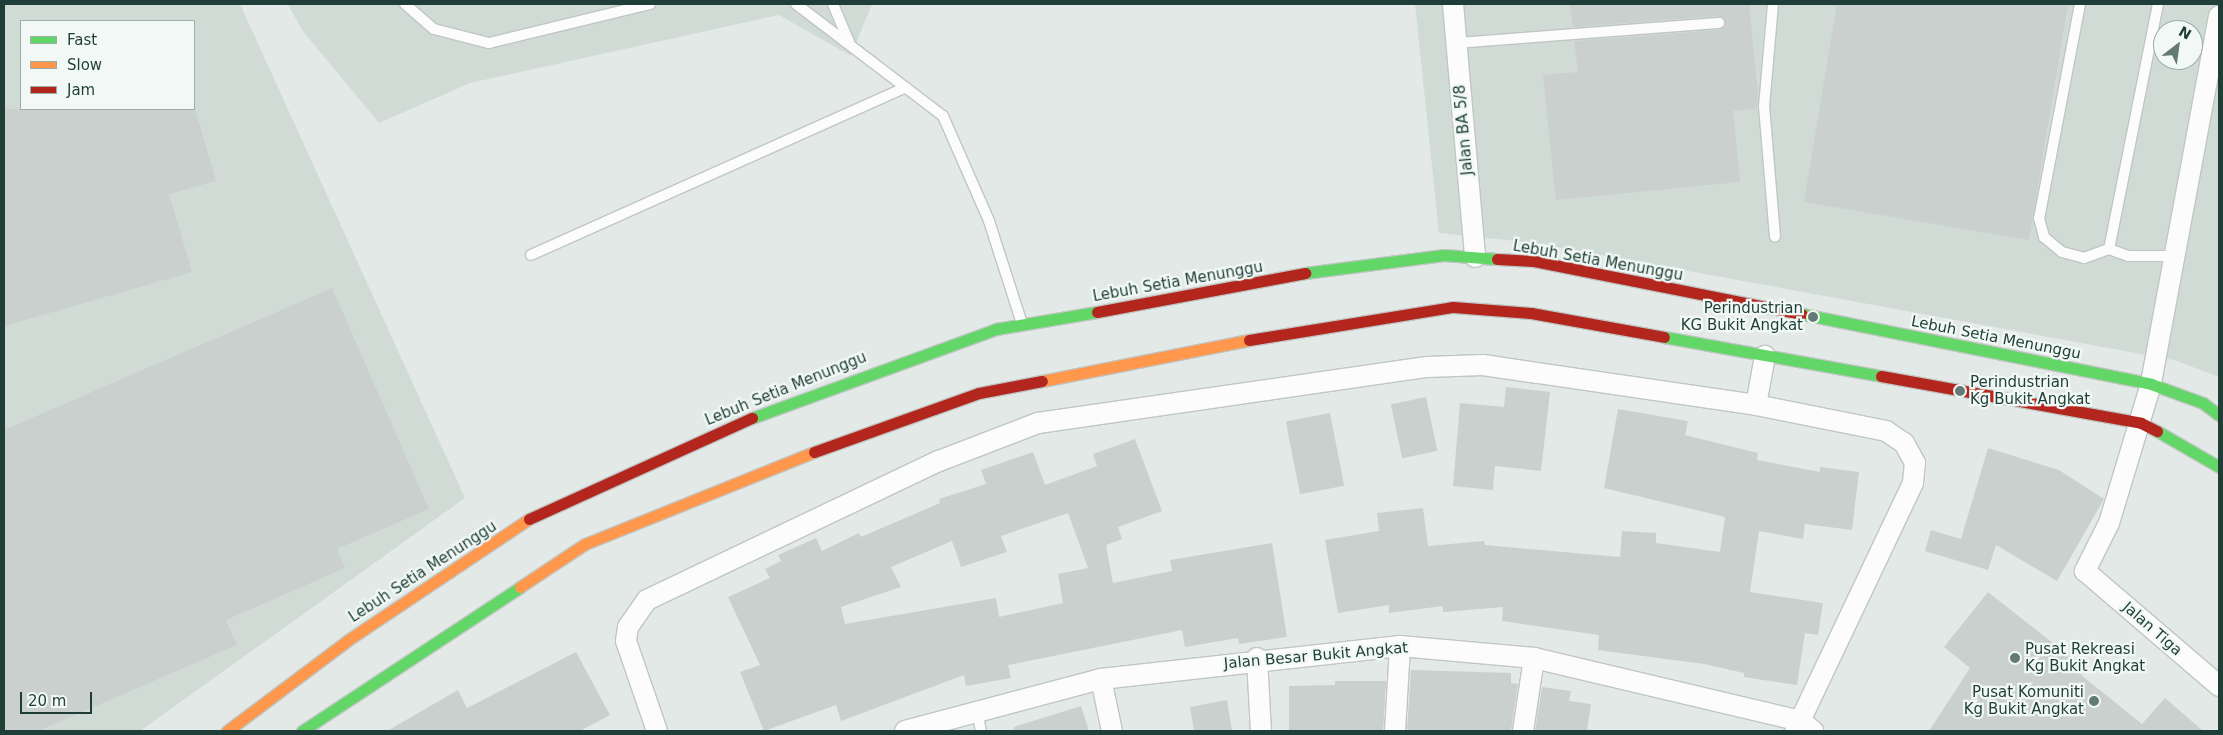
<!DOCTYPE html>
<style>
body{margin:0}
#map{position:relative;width:2223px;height:735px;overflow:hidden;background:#e3e9e6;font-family:"DejaVu Sans",sans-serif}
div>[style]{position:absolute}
.built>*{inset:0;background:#d0dbd6}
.building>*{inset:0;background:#cad0ce;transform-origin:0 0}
.roads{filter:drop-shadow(1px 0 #c0c6c3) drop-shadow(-1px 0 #c0c6c3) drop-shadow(0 1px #c0c6c3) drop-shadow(0 -1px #c0c6c3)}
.lane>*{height:10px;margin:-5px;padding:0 5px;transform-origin:5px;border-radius:5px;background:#fbfcfb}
.street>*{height:20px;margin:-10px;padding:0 10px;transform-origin:10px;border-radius:10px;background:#fbfcfb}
.fast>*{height:11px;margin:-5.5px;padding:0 5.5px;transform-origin:5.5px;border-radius:5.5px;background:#63d668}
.slow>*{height:11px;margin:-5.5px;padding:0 5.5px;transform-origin:5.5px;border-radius:5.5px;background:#ff974d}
.jam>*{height:11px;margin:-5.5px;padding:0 5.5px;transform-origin:5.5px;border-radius:5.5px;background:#b3261e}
.dots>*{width:14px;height:14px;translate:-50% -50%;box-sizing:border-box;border:2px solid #f1f8f5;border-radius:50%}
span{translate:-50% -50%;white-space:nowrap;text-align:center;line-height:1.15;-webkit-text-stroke:4.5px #f1f8f5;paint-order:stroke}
.street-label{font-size:15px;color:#1f3e37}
.poi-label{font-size:15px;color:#1f3e37}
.right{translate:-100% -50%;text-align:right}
.left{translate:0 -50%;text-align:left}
.frame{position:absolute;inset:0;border:5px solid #1f3e37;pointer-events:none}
.legend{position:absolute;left:20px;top:20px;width:175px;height:90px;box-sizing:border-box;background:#f1f8f5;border:1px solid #9daea9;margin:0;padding:6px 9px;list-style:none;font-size:15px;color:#1f3e37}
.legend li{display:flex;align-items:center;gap:10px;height:25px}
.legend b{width:25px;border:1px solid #9daea9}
.north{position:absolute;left:2153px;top:20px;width:50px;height:50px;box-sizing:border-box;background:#f1f8f5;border:1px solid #9daea9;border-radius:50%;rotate:30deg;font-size:14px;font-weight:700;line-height:20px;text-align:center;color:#1f3e37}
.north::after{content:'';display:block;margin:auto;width:18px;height:22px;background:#647a74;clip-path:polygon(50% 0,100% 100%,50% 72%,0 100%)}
.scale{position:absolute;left:20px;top:692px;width:72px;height:22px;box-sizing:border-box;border:2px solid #1f3e37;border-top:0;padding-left:6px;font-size:15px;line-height:18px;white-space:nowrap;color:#1f3e37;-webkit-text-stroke:4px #f1f8f5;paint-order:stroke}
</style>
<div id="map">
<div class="built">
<div style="clip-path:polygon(evenodd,4px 4px,240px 4px,465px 498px,140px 731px,4px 731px,4px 4px,21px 21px,194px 21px,194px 109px,21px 109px,21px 21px)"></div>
<div style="clip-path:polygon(288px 4px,872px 4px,851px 56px,779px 15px,470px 83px,379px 123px,302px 30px)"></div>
<div style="clip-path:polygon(evenodd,1415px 4px,2219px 4px,2219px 377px,2174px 360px,1535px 243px,1439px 233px,1415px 4px,2163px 30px,2193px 30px,2193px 60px,2163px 60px,2163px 30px)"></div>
</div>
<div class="building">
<div style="clip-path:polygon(1570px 4px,1749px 4px,1758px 94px,1757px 108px,1733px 111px,1740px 182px,1556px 200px,1543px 75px,1578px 72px,1574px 41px,1720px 30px,1726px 23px,1718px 16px,1573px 27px)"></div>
<div style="clip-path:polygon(1837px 4px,2068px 4px,2029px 240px,1804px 202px)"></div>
<div style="clip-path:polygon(4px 109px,195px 109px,216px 181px,169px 194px,192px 272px,4px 326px)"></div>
<div style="clip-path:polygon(332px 288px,429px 509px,337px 549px,345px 568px,226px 620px,237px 645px,38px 731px,4px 731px,4px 430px)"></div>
<div style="clip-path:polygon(1506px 387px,1550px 392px,1541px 471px,1495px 466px,1493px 490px,1453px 486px,1460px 403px,1504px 407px)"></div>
<div style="left:1426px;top:397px;width:55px;height:36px;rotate:78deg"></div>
<div style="clip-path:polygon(1618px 409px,1688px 421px,1685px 435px,1758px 453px,1757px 460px,1820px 472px,1820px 467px,1859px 472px,1852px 530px,1805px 524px,1803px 539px,1759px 531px,1750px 592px,1823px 603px,1818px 635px,1805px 633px,1797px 685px,1744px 677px,1744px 673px,1704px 664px,1598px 650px,1599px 635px,1502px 621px,1503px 607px,1443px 612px,1443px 606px,1389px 613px,1389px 605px,1338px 613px,1325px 540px,1379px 531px,1377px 513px,1423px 508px,1428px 546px,1484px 541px,1485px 545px,1620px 557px,1622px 531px,1656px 533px,1656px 543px,1720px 552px,1725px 517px,1604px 488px)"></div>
<div style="left:1330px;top:413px;width:74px;height:45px;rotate:79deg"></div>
<div style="clip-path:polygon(evenodd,1135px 439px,1162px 511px,1118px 527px,1122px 539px,1106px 545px,1113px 583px,1172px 571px,1170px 560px,1272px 543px,1287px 637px,1239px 644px,1238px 638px,1185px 647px,1182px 630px,1008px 665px,1011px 678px,966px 686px,964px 675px,841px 721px,836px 705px,764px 731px,740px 672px,760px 665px,728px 597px,770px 578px,765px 569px,781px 561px,778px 555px,816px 538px,822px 551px,859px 533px,861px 537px,940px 503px,939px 499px,986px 484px,981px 470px,1033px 452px,1045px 485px,1097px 466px,1093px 454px,1135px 439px,1068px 513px,1088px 568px,1058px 574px,1063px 603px,999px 617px,996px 598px,845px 624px,841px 607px,901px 587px,891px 567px,952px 541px,961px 567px,1007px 552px,1001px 536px,1068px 513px)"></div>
<div style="clip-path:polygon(1988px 448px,2059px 470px,2104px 499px,2057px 581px,1996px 545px,1988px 570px,1925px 551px,1931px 530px,1961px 539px)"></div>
<div style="clip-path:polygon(1988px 592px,2086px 669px,2081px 675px,2142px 724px,2165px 698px,2203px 731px,1929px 731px,1970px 668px,1944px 647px)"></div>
<div style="clip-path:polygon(576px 652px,610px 715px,580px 731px,387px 731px,458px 690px,467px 708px)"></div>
<div style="clip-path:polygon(1411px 670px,1511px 673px,1511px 683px,1518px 684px,1511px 731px,1407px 731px)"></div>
<div style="clip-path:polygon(1335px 681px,1386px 681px,1383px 731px,1289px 731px,1289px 686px,1335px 685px)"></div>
<div style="clip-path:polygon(1542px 687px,1571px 691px,1569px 701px,1591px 704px,1587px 731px,1535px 731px)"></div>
<div style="clip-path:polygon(1227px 700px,1232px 731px,1194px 731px,1190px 707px)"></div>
<div style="clip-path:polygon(1081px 706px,1089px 731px,1014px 731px,1014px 727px)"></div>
</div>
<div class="roads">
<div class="lane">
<div style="left:405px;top:4px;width:38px;rotate:41deg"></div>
<div style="left:434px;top:29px;width:57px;rotate:14.3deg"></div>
<div style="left:489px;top:43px;width:166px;rotate:-13.6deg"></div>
<div style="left:796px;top:4px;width:185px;rotate:37.3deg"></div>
<div style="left:943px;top:116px;width:115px;rotate:66.3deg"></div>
<div style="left:989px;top:221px;width:108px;rotate:72.2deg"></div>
<div style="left:833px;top:4px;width:41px;rotate:67.2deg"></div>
<div style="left:1773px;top:4px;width:102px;rotate:95deg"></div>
<div style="left:1764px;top:106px;width:131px;rotate:85.2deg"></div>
<div style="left:2080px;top:4px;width:218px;rotate:100.8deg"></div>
<div style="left:2039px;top:218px;width:20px;rotate:75deg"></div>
<div style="left:2044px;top:237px;width:23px;rotate:40deg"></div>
<div style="left:2062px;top:252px;width:23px;rotate:15deg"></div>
<div style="left:2084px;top:258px;width:27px;rotate:-20deg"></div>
<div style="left:2158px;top:4px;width:250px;rotate:101.3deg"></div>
<div style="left:2109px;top:249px;width:20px;rotate:20deg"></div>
<div style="left:2128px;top:256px;width:47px"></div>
<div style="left:1457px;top:43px;width:263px;rotate:-4.4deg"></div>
<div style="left:531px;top:255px;width:410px;rotate:-24.1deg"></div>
<div style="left:977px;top:711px;width:20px;rotate:79deg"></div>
</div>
<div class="street">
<div style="left:1453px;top:4px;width:254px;rotate:85deg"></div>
<div style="left:2219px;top:16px;width:374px;rotate:100.5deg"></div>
<div style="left:2151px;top:384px;width:145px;rotate:106.8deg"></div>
<div style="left:2109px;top:523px;width:54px;rotate:116.6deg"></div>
<div style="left:2085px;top:571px;width:177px;rotate:40.6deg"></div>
<div style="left:1756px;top:405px;width:50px;rotate:-79.6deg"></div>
<div style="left:1257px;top:658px;width:73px;rotate:86.9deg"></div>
<div style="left:1101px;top:679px;width:53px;rotate:78.1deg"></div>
<div style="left:657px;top:731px;width:95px;rotate:-109deg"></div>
<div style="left:626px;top:641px;width:14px;rotate:-82deg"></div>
<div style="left:628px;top:627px;width:33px;rotate:-55deg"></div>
<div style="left:647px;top:600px;width:323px;rotate:-25.5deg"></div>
<div style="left:939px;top:461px;width:106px;rotate:-21deg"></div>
<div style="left:1038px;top:423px;width:393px;rotate:-8.2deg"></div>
<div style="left:1427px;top:367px;width:56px;rotate:-2deg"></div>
<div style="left:1483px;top:365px;width:276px;rotate:8.3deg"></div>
<div style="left:1756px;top:405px;width:133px;rotate:11.3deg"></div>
<div style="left:1886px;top:431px;width:22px;rotate:34deg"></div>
<div style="left:1904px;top:443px;width:23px;rotate:61deg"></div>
<div style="left:1915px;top:463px;width:20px;rotate:96deg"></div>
<div style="left:1913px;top:483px;width:275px;rotate:115.4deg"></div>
<div style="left:905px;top:731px;width:203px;rotate:-14.9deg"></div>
<div style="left:1101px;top:679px;width:301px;rotate:-6.3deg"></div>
<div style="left:1400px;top:646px;width:135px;rotate:5.1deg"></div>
<div style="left:1534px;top:658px;width:274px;rotate:13.3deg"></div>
<div style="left:1801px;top:721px;width:16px;rotate:40deg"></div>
<div style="left:1395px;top:731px;width:85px;rotate:-86.6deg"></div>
<div style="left:1523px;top:731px;width:74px;rotate:-81.4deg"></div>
</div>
<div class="fast">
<div style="left:1305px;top:273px;width:140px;rotate:-7.4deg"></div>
<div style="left:1444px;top:255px;width:53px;rotate:4.3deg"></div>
<div style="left:1802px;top:314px;width:356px;rotate:11.3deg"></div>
<div style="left:2151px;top:384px;width:55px;rotate:20.1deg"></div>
<div style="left:2203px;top:403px;width:20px;rotate:37deg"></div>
<div style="left:1664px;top:337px;width:220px;rotate:10.2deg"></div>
<div style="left:752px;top:418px;width:260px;rotate:-20deg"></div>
<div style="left:996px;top:329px;width:102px;rotate:-9.6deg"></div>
<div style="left:2157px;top:431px;width:72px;rotate:30.1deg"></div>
<div style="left:302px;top:731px;width:261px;rotate:-33.4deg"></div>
</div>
<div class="slow">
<div style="left:1042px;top:381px;width:211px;rotate:-11.2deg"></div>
<div style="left:520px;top:587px;width:78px;rotate:-33.5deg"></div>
<div style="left:585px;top:544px;width:247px;rotate:-21.9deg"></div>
<div style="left:227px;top:731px;width:151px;rotate:-36.9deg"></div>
<div style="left:348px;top:640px;width:218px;rotate:-33.8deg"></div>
</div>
<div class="jam">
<div style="left:1497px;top:259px;width:37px;rotate:3deg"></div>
<div style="left:1534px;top:261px;width:273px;rotate:11.2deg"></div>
<div style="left:1097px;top:312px;width:212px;rotate:-10.6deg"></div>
<div style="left:1249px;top:340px;width:207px;rotate:-9.2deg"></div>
<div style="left:1453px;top:307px;width:78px;rotate:4.4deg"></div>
<div style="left:1531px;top:313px;width:135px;rotate:10.2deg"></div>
<div style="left:1881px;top:376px;width:264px;rotate:10.2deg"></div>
<div style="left:2141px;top:423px;width:18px;rotate:27deg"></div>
<div style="left:814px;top:452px;width:175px;rotate:-19.7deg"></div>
<div style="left:979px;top:393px;width:64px;rotate:-10.8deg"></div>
<div style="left:529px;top:519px;width:245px;rotate:-24.4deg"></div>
</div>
</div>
<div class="dots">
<div style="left:1813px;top:317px;background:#647a74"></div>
<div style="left:1960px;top:391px;background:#647a74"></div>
<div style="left:2015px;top:658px;background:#647a74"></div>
<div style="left:2094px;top:701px;background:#647a74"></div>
</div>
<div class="street-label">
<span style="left:1464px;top:130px;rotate:-95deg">Jalan BA 5/8</span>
<span style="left:1598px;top:261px;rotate:10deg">Lebuh Setia Menunggu</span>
<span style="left:1178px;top:282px;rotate:-10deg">Lebuh Setia Menunggu</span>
<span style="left:1996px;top:338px;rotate:11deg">Lebuh Setia Menunggu</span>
<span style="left:786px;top:389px;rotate:-22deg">Lebuh Setia Menunggu</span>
<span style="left:423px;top:572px;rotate:-33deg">Lebuh Setia Menunggu</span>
<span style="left:2152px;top:629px;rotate:41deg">Jalan Tiga</span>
<span style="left:1316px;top:656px;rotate:-5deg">Jalan Besar Bukit Angkat</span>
</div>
<div class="poi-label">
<span class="right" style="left:1803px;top:317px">Perindustrian<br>KG Bukit Angkat</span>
<span class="left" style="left:1970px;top:391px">Perindustrian<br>Kg Bukit Angkat</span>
<span class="left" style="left:2025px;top:658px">Pusat Rekreasi<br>Kg Bukit Angkat</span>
<span class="right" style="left:2084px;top:701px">Pusat Komuniti<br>Kg Bukit Angkat</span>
</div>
<div class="frame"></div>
<ul class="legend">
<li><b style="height:6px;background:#63d668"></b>Fast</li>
<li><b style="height:6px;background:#ff974d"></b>Slow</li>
<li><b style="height:6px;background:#b3261e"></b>Jam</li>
</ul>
<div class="north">N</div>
<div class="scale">20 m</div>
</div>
